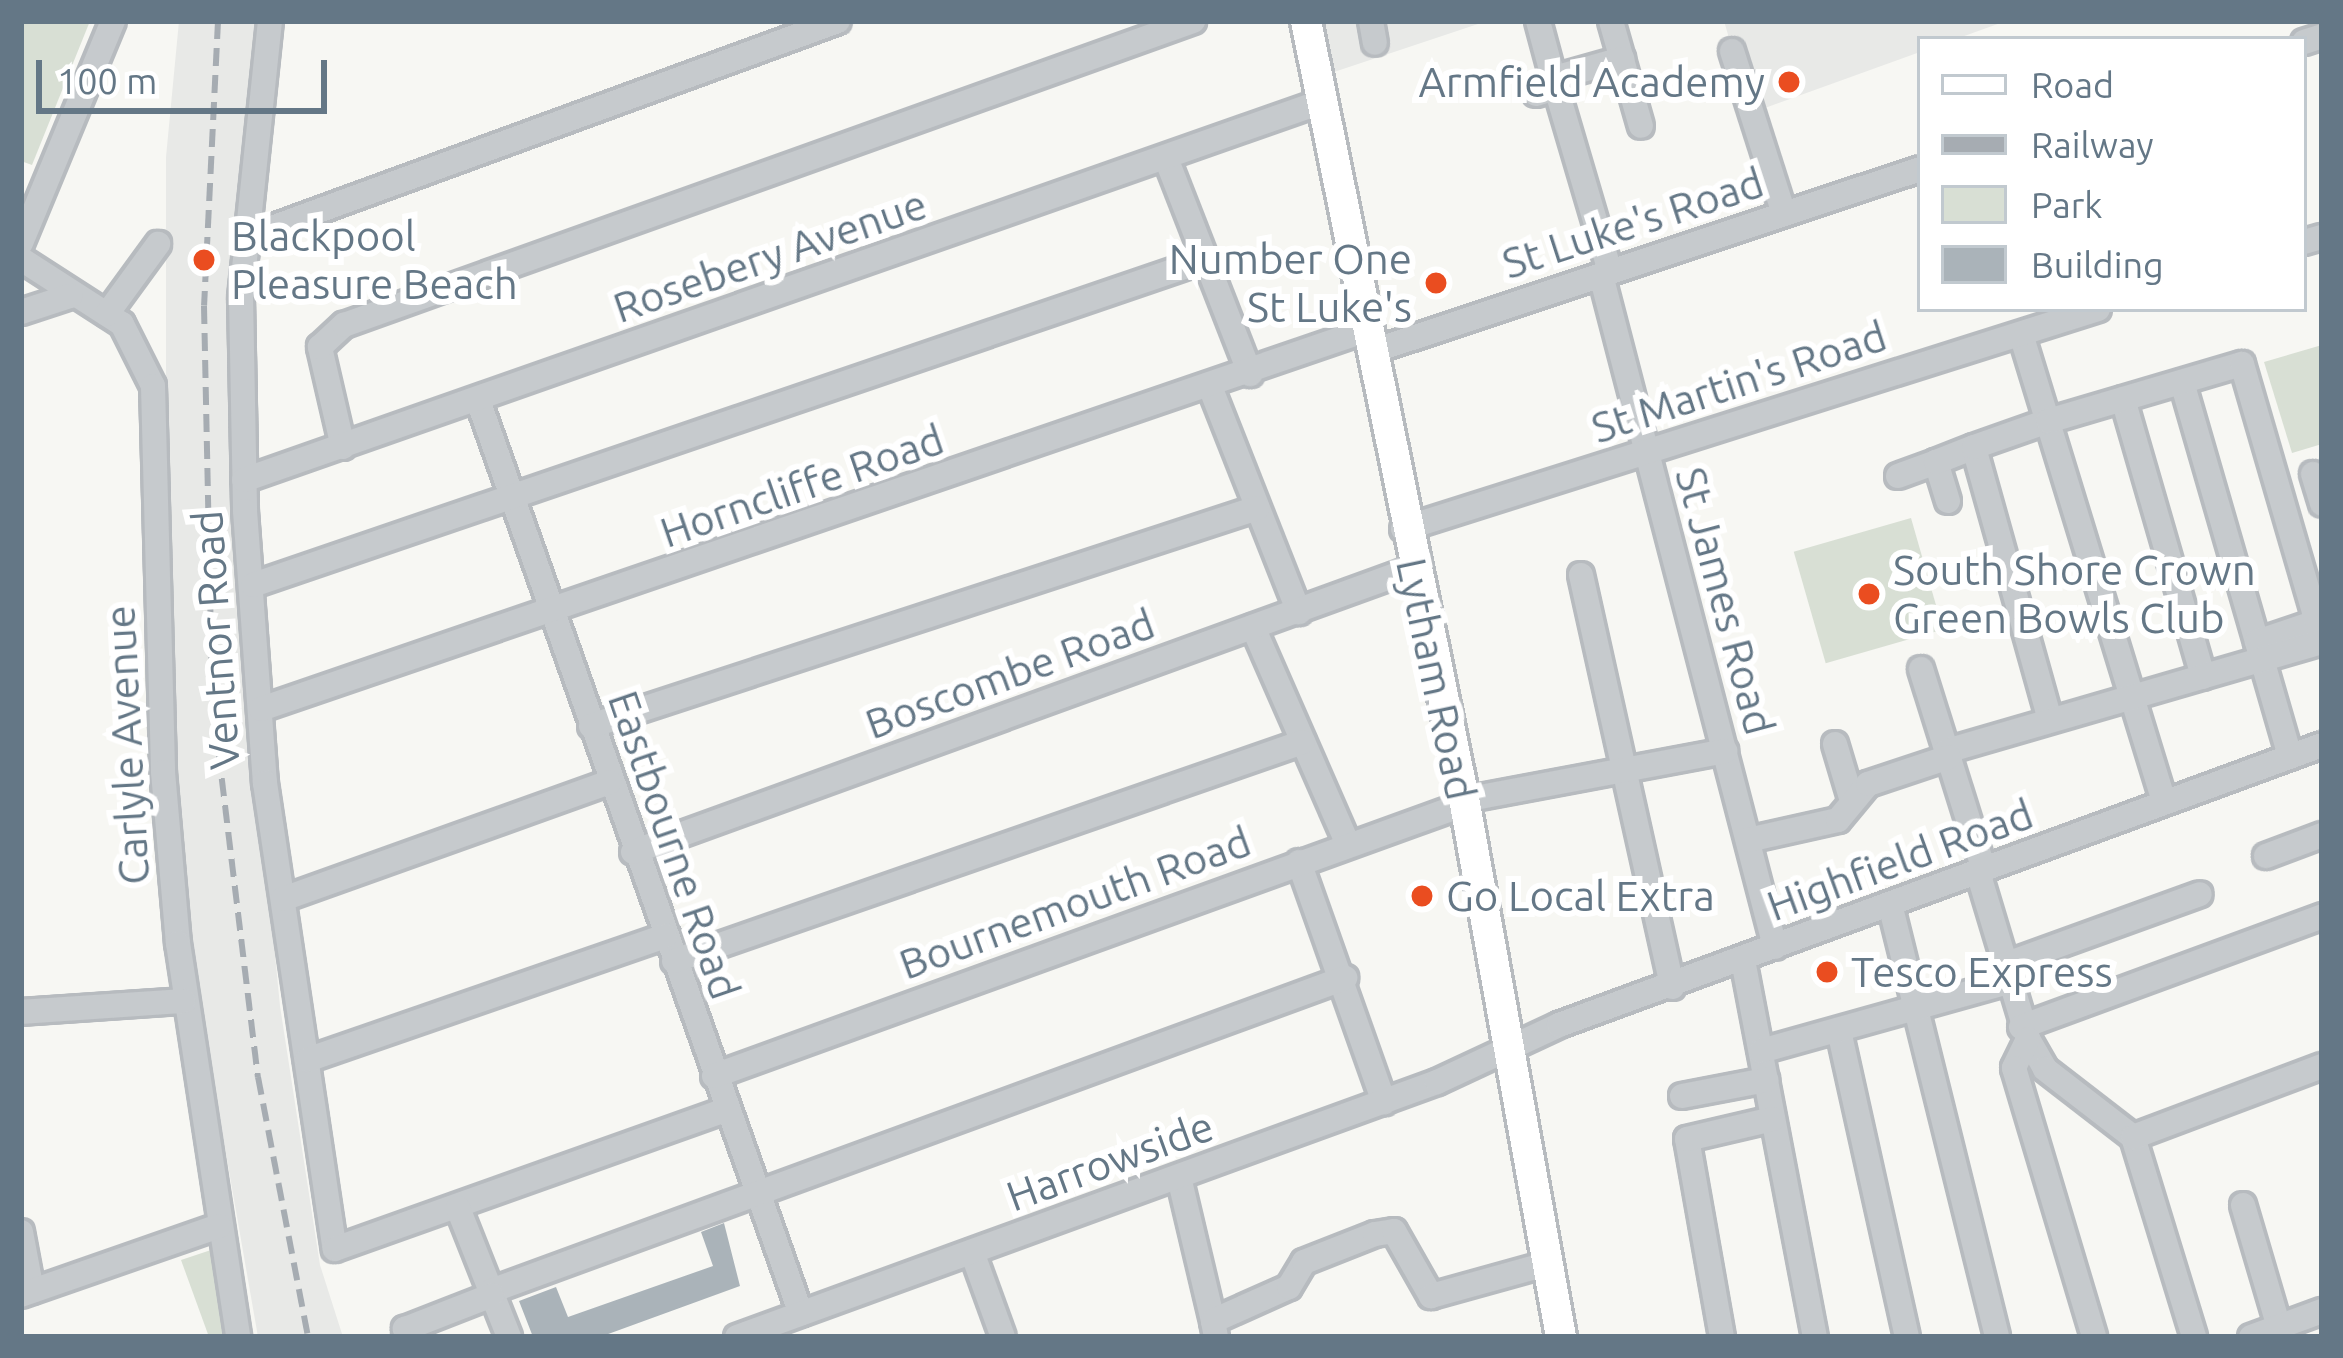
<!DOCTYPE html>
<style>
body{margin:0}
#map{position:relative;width:2343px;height:1358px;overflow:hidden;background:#f7f7f3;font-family:Ubuntu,sans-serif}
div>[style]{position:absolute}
.built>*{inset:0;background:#e8e9e7}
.green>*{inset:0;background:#d8dfd4;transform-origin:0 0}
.building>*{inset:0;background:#aab3b9}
.roads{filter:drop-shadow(3px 0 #b7bbbf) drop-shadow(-3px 0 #b7bbbf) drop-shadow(0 3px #b7bbbf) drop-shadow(0 -3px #b7bbbf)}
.minor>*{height:24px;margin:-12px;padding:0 12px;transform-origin:12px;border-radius:12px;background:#c6cacd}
.major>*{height:30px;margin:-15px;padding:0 15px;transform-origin:15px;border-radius:15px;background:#fff}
.rail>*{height:6px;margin-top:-3px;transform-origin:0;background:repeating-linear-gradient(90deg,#a6acb2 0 18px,transparent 0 27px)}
.dots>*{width:33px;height:33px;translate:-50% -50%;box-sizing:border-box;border:6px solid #fff;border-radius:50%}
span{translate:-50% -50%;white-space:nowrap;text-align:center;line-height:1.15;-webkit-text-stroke:12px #fff;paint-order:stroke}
.poi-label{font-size:42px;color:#647786}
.right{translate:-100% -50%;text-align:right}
.left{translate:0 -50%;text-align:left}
.street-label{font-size:42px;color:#647786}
.frame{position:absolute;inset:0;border:24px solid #647786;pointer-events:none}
.legend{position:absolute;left:1917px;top:36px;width:390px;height:276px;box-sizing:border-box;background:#fff;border:3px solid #c1c9cf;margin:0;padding:15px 21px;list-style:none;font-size:36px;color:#647786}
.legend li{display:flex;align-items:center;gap:24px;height:60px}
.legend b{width:60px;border:3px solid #c1c9cf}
.scale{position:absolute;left:36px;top:60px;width:291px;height:54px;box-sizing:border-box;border:6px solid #647786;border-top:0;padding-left:15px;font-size:36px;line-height:42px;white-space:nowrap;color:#647786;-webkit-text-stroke:9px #fff;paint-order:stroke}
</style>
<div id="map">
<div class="built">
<div style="clip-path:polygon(179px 21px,259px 21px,233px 299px,230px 491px,280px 1006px,320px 1265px,343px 1337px,258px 1337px,199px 999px,177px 788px,166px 507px,166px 157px)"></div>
<div style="clip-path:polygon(1324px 21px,1487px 21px,1334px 72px)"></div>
<div style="clip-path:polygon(1724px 21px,2006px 21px,1956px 39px,1920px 39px,1920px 52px,1751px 113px)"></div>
</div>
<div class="green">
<div style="clip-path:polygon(21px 21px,90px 21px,32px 165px,21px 161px)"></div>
<div style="clip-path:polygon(2322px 345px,2322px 444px,2292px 453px,2264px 362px)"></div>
<div style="left:1911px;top:518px;width:116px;height:122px;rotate:74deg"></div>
<div style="clip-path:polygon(214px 1249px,233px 1337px,209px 1337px,181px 1260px)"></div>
</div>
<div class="building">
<div style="clip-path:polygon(724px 1223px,740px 1286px,600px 1337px,533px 1337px,519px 1301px,556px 1287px,568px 1317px,713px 1266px,701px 1232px)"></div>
</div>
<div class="roads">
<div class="minor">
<div style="left:270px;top:21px;width:279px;rotate:96deg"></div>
<div style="left:241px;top:298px;width:213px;rotate:88.9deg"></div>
<div style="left:245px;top:511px;width:273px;rotate:85.8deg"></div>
<div style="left:265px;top:783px;width:471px;rotate:81.5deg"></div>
<div style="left:335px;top:1249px;width:415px;rotate:-19.6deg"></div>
<div style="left:1371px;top:21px;width:22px;rotate:80deg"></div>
<div style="left:1538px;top:21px;width:69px;rotate:75deg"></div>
<div style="left:1611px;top:21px;width:109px;rotate:74.1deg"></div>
<div style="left:2304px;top:42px;width:19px;rotate:-18deg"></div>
<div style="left:1732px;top:51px;width:171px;rotate:72.3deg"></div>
<div style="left:1554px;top:78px;width:71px;rotate:-15.6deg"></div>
<div style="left:1536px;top:94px;width:21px;rotate:-17deg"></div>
<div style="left:1556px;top:88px;width:192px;rotate:73.6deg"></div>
<div style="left:1166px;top:158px;width:232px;rotate:68.7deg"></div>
<div style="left:247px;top:237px;width:629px;rotate:-20.08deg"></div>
<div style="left:2304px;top:242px;width:19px;rotate:-16deg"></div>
<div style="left:21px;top:243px;width:240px;rotate:-67.5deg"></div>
<div style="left:21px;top:259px;width:120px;rotate:32.8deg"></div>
<div style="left:122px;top:324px;width:69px;rotate:63.4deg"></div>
<div style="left:153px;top:386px;width:386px;rotate:88.5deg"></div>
<div style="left:163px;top:772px;width:172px;rotate:85deg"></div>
<div style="left:178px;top:943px;width:399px;rotate:81.3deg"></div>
<div style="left:1601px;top:275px;width:694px;rotate:75.48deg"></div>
<div style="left:21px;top:312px;width:52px;rotate:-18.1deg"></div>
<div style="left:107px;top:314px;width:87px;rotate:-53.9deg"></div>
<div style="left:2021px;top:334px;width:490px;rotate:73deg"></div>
<div style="left:1370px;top:352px;width:580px;rotate:-18.4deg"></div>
<div style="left:2182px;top:382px;width:390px;rotate:73.9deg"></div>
<div style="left:1211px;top:389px;width:240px;rotate:68.5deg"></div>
<div style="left:2123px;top:399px;width:289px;rotate:73.9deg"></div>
<div style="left:478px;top:400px;width:969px;rotate:70.54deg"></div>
<div style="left:343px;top:447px;width:103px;rotate:-103deg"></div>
<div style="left:320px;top:347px;width:33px;rotate:-43deg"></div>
<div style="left:344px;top:325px;width:902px;rotate:-19.7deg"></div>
<div style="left:2313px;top:474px;width:31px;rotate:73deg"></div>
<div style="left:1898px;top:476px;width:40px;rotate:-20.2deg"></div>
<div style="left:244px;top:480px;width:1141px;rotate:-19.34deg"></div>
<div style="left:1948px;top:501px;width:41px;rotate:-107.1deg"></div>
<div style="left:1936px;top:462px;width:41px;rotate:-21.5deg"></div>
<div style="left:1403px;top:529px;width:729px;rotate:-17.57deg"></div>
<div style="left:1581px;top:575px;width:422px;rotate:77.5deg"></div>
<div style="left:253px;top:585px;width:1006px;rotate:-18.85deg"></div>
<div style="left:1253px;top:627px;width:237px;rotate:66.4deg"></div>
<div style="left:2257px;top:642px;width:69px;rotate:-18.7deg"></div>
<div style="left:1921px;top:669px;width:211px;rotate:72.6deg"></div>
<div style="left:261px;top:709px;width:1168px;rotate:-18.93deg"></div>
<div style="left:2050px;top:720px;width:283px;rotate:-105.6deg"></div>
<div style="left:1974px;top:447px;width:78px;rotate:-19.4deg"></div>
<div style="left:2048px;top:421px;width:202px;rotate:-16.4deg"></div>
<div style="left:2242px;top:364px;width:287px;rotate:73.8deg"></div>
<div style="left:591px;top:726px;width:701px;rotate:-18.12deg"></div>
<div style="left:1835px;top:744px;width:59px;rotate:73.4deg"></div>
<div style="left:1947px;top:751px;width:391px;rotate:-16.2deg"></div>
<div style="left:1464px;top:800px;width:266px;rotate:-10.6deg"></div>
<div style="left:1748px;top:840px;width:92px;rotate:-12.5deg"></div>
<div style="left:1838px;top:820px;width:47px;rotate:-50.2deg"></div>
<div style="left:1868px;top:784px;width:85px;rotate:-18.4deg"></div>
<div style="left:633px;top:852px;width:829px;rotate:-19.97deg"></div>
<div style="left:2266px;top:856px;width:60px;rotate:-20.6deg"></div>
<div style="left:1299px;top:862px;width:255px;rotate:70.5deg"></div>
<div style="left:1978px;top:872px;width:174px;rotate:73.3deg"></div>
<div style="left:2028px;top:1039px;width:34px;rotate:60deg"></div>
<div style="left:2045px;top:1069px;width:111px;rotate:37.7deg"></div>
<div style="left:283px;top:899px;width:347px;rotate:-19.7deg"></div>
<div style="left:1890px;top:904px;width:446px;rotate:76.1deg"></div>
<div style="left:1743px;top:960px;width:384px;rotate:79.2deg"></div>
<div style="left:674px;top:961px;width:666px;rotate:-19.2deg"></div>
<div style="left:2004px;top:965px;width:208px;rotate:-19.9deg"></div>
<div style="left:21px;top:1012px;width:163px;rotate:-3.9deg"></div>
<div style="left:2021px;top:1027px;width:321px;rotate:-20.2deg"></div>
<div style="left:1840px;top:1035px;width:309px;rotate:77.5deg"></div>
<div style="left:2028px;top:1039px;width:32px;rotate:116deg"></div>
<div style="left:2014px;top:1068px;width:281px;rotate:73.4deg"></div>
<div style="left:1761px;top:1051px;width:256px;rotate:-15.6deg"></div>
<div style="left:307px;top:1060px;width:379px;rotate:-19.1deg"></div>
<div style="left:714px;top:1076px;width:799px;rotate:-19.91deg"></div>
<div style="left:1682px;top:1096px;width:86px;rotate:-10.8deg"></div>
<div style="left:2133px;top:1137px;width:209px;rotate:73deg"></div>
<div style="left:2133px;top:1137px;width:202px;rotate:-20.6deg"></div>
<div style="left:1179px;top:1177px;width:148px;rotate:76.7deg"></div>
<div style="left:2243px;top:1205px;width:127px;rotate:73.6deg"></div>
<div style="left:458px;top:1208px;width:139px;rotate:68.4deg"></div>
<div style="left:21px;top:1232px;width:60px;rotate:79.4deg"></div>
<div style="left:972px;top:1252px;width:90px;rotate:70deg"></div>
<div style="left:491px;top:1291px;width:910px;rotate:-20.13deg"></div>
<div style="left:21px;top:1295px;width:210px;rotate:-19.2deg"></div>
<div style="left:408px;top:1337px;width:9px;rotate:-111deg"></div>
<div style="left:405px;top:1329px;width:93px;rotate:-21.3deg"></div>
<div style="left:737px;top:1337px;width:745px;rotate:-20.02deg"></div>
<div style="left:1437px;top:1082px;width:135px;rotate:-25deg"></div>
<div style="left:1559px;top:1025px;width:813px;rotate:-20.15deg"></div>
<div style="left:1216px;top:1337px;width:16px;rotate:-101deg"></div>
<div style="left:1213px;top:1321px;width:83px;rotate:-24.1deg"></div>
<div style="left:1289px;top:1287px;width:29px;rotate:-59deg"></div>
<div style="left:1304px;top:1262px;width:76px;rotate:-21.5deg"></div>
<div style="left:1375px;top:1234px;width:19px;rotate:-9deg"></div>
<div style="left:1394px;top:1231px;width:75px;rotate:60.4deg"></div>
<div style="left:1431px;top:1296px;width:119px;rotate:-15.5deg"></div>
<div style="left:1722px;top:1337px;width:201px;rotate:-100deg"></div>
<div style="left:1687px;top:1139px;width:88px;rotate:-13.1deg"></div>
<div style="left:2251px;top:1337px;width:76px;rotate:-20.1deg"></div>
</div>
<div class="major">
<div style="left:1306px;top:21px;width:799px;rotate:78.52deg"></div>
<div style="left:1465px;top:804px;width:542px;rotate:79.79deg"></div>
</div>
</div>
<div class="rail">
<div style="left:218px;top:21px;width:285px;rotate:92.8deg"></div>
<div style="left:204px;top:306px;width:392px;rotate:88.8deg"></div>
<div style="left:212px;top:698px;width:382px;rotate:83.1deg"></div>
<div style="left:258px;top:1077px;width:265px;rotate:79.1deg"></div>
</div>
<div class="dots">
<div style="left:1789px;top:82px;background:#ea4d20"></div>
<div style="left:204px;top:260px;background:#ea4d20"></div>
<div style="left:1436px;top:283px;background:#ea4d20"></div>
<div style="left:1869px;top:594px;background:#ea4d20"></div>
<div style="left:1422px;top:896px;background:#ea4d20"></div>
<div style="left:1827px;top:972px;background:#ea4d20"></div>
</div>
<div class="poi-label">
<span class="right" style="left:1765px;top:82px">Armfield Academy</span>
<span class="left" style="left:231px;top:260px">Blackpool<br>Pleasure Beach</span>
<span class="right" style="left:1412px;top:283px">Number One<br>St Luke's</span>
<span class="left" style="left:1893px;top:594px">South Shore Crown<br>Green Bowls Club</span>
<span class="left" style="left:1446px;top:896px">Go Local Extra</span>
<span class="left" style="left:1851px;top:972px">Tesco Express</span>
</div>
<div class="street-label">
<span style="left:1633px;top:223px;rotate:-18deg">St Luke's Road</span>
<span style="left:770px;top:256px;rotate:-19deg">Rosebery Avenue</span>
<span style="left:1739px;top:382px;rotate:-18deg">St Martin's Road</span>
<span style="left:802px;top:486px;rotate:-19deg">Horncliffe Road</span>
<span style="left:1725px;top:601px;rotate:75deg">St James Road</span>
<span style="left:216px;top:640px;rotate:-94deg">Ventnor Road</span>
<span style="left:1010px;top:674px;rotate:-20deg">Boscombe Road</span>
<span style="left:1436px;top:679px;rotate:78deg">Lytham Road</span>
<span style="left:127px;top:745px;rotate:-93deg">Carlyle Avenue</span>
<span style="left:674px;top:845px;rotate:71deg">Eastbourne Road</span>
<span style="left:1900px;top:860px;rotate:-20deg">Highfield Road</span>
<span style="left:1075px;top:903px;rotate:-20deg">Bournemouth Road</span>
<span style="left:1110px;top:1161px;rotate:-20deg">Harrowside</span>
</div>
<div class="frame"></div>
<ul class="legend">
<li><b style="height:15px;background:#fff"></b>Road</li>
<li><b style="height:15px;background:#a6acb2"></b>Railway</li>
<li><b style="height:33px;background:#d8dfd4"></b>Park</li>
<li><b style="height:33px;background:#aab3b9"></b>Building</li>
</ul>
<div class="scale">100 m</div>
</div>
